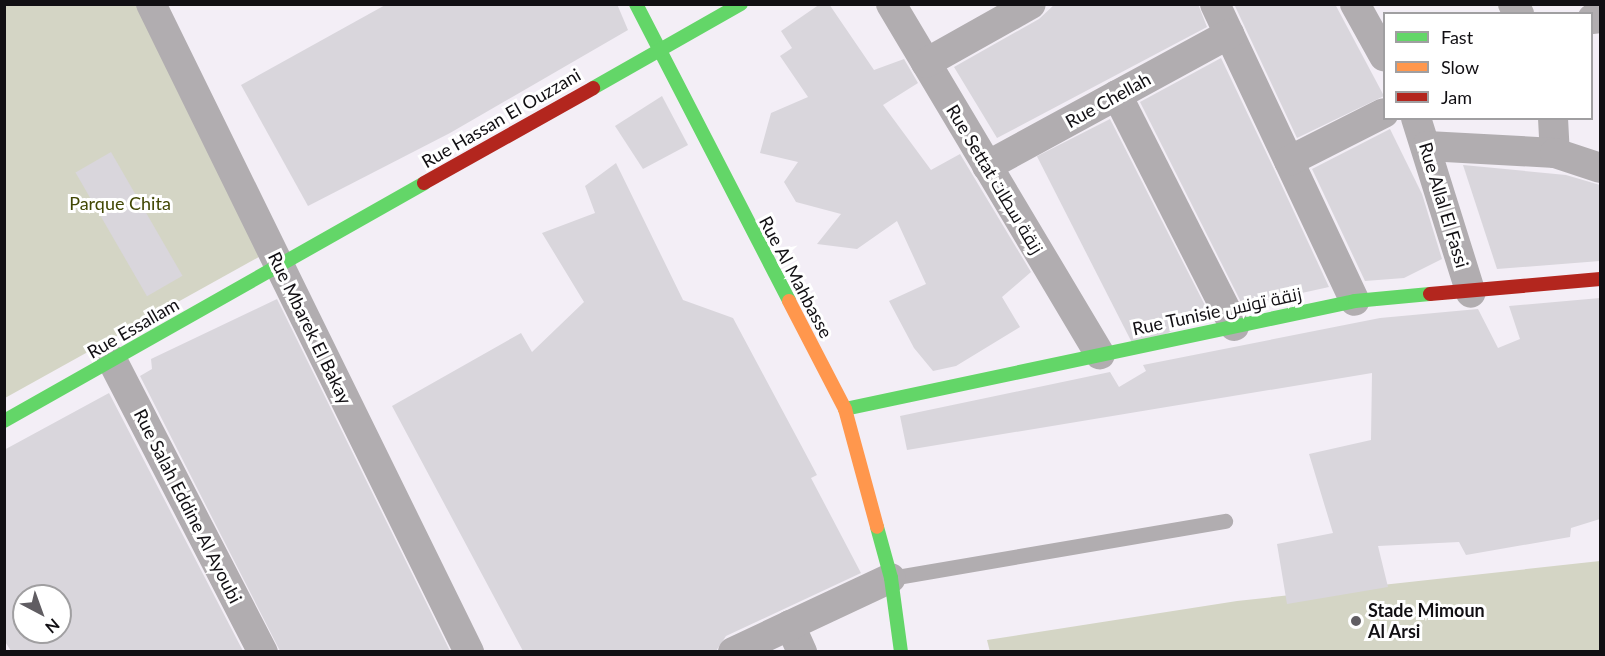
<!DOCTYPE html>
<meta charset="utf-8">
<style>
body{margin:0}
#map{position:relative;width:1605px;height:656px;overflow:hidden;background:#f3eef6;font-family:Lato,Cairo,sans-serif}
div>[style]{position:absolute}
.green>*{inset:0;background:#d4d5c5}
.building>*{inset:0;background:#d9d6dc;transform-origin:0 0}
.lane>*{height:15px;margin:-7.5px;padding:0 7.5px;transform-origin:7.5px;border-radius:7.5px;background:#b1adb0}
.street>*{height:30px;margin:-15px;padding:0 15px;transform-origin:15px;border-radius:15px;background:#b1adb0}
.fast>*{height:14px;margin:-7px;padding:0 7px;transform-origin:7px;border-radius:7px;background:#63d668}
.slow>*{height:14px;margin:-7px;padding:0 7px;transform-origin:7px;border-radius:7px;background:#ff974d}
.jam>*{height:14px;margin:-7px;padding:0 7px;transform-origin:7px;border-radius:7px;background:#b3261e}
.dots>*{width:16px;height:16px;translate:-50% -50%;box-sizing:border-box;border:3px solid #fff;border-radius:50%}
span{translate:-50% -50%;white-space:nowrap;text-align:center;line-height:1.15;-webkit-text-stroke:6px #fff;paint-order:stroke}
.street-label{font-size:18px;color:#110f13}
.park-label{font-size:18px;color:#414703}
.poi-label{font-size:18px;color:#110f13;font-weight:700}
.left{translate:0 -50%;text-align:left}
.frame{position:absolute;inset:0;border:6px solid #110f13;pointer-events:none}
.legend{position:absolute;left:1383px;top:12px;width:210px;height:108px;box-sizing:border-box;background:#fff;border:2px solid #a09fa1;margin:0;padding:8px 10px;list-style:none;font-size:18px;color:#110f13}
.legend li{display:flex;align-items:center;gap:12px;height:30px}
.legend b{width:30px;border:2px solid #a09fa1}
.north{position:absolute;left:12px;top:584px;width:60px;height:60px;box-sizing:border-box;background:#fff;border:2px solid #a09fa1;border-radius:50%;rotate:139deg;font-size:16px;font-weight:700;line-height:24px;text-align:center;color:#110f13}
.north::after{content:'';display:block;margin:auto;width:21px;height:27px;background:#605d62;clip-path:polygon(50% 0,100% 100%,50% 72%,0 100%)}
</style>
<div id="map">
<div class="green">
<div style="clip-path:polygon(5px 5px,148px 5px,275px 248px,5px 398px)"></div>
<div style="clip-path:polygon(1600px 561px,1600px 651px,990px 652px,987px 640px,1237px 601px)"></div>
</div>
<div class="building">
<div style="clip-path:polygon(387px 4px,617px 4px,628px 30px,450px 133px,308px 206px,241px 85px)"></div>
<div style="clip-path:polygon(820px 4px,829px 4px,874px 70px,904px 59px,918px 83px,883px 105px,931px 170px,960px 154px,1031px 272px,1002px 297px,1020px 327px,956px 366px,933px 371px,914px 348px,889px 301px,926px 284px,897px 221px,857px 249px,817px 244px,841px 214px,796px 202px,784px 182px,798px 162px,760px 153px,771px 113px,808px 97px,780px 56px,792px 48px,781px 31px)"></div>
<div style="clip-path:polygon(1055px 4px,1198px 4px,1207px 27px,997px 138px,954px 67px,1039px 19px)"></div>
<div style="clip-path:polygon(1234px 4px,1335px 4px,1384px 96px,1297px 138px)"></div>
<div style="clip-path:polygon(1221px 58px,1274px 169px,1329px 287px,1243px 306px,1140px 102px)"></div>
<div style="clip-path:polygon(662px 96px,688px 145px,643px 169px,615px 126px)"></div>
<div style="left:1110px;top:119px;width:217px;height:82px;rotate:63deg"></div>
<div style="clip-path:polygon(1390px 129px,1422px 194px,1442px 259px,1404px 278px,1365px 281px,1312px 169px)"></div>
<div style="left:111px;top:152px;width:143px;height:41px;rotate:60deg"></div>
<div style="clip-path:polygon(616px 163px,683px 300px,733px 318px,817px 475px,811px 478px,861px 573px,726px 636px,716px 651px,523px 651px,392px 406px,521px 333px,532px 352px,584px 302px,542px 233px,595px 213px,585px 186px)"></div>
<div style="clip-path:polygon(1463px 165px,1566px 175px,1600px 185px,1600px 261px,1497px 269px)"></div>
<div style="clip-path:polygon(1600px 298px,1600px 519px,1571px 528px,1570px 537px,1466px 555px,1459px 542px,1378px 546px,1388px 587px,1287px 604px,1277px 544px,1333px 533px,1309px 454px,1371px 440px,1372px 373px,907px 450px,900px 416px,1110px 372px,1119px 387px,1146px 371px,1143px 365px,1380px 318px,1478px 309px,1498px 348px,1520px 339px,1509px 306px)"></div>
<div style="clip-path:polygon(277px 299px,450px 651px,280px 651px,140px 376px,152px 369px,151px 359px)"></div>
<div style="clip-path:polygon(evenodd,109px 393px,243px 651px,11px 651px,4px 640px,4px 450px,109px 393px,24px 596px,60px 596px,60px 632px,24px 632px,24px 596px)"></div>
</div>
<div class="lane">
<div style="left:891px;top:578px;width:339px;rotate:-9.7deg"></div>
</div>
<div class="street">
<div style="left:151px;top:4px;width:722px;rotate:63.86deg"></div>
<div style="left:891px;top:4px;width:408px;rotate:59.2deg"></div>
<div style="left:1215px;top:4px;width:328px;rotate:64.8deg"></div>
<div style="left:1355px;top:4px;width:60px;rotate:60.9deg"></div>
<div style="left:1513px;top:4px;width:12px;rotate:59deg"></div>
<div style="left:1592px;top:19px;width:8px;rotate:-7deg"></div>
<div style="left:926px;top:63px;width:120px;rotate:-29.3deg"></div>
<div style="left:1117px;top:95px;width:259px;rotate:63.1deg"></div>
<div style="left:1416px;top:118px;width:183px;rotate:72.6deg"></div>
<div style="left:1553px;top:118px;width:35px;rotate:87deg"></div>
<div style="left:1427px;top:146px;width:128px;rotate:3.1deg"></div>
<div style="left:1555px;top:153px;width:47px;rotate:18.4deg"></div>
<div style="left:1289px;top:161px;width:106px;rotate:-26.8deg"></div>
<div style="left:987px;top:166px;width:276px;rotate:-28.6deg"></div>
<div style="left:112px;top:360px;width:329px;rotate:62.7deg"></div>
<div style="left:790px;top:625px;width:30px;rotate:66deg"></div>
<div style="left:733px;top:652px;width:174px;rotate:-25.1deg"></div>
</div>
<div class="fast">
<div style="left:636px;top:4px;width:334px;rotate:62.7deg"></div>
<div style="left:593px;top:88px;width:170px;rotate:-29.6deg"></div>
<div style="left:845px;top:409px;width:521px;rotate:-11.96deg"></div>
<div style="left:1355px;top:301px;width:75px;rotate:-5.3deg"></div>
<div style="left:4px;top:421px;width:483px;rotate:-29.5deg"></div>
<div style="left:877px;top:527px;width:53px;rotate:74.6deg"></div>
<div style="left:891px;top:578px;width:75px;rotate:82.3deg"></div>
</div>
<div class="slow">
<div style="left:789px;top:301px;width:122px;rotate:62.6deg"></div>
<div style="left:845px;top:409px;width:122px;rotate:74.8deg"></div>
</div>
<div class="jam">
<div style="left:424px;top:183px;width:194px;rotate:-29.3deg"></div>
<div style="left:1430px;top:294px;width:171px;rotate:-5deg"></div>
</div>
<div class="dots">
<div style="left:1356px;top:621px;background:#605d62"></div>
</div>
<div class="street-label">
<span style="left:1108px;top:100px;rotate:-29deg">Rue Chellah</span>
<span style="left:501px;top:118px;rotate:-30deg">Rue Hassan El Ouzzani</span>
<span style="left:995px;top:179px;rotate:59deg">Rue Settat زنقة سطات</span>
<span style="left:1444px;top:205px;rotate:73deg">Rue Allal El Fassi</span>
<span style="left:796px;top:277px;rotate:62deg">Rue Al Mahbasse</span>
<span style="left:1217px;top:311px;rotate:-12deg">Rue Tunisie زنقة تونس</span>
<span style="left:133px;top:328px;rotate:-30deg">Rue Essallam</span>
<span style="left:310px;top:328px;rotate:64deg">Rue Mbarek El Bakay</span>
<span style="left:188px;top:506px;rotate:63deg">Rue Salah Eddine Al Ayoubi</span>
</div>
<div class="park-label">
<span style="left:120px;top:203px">Parque Chita</span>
</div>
<div class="poi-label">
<span class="left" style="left:1368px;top:621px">Stade Mimoun<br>Al Arsi</span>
</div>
<div class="frame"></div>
<ul class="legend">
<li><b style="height:8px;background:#63d668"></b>Fast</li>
<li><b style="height:8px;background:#ff974d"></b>Slow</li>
<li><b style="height:8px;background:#b3261e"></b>Jam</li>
</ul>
<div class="north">N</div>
</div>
